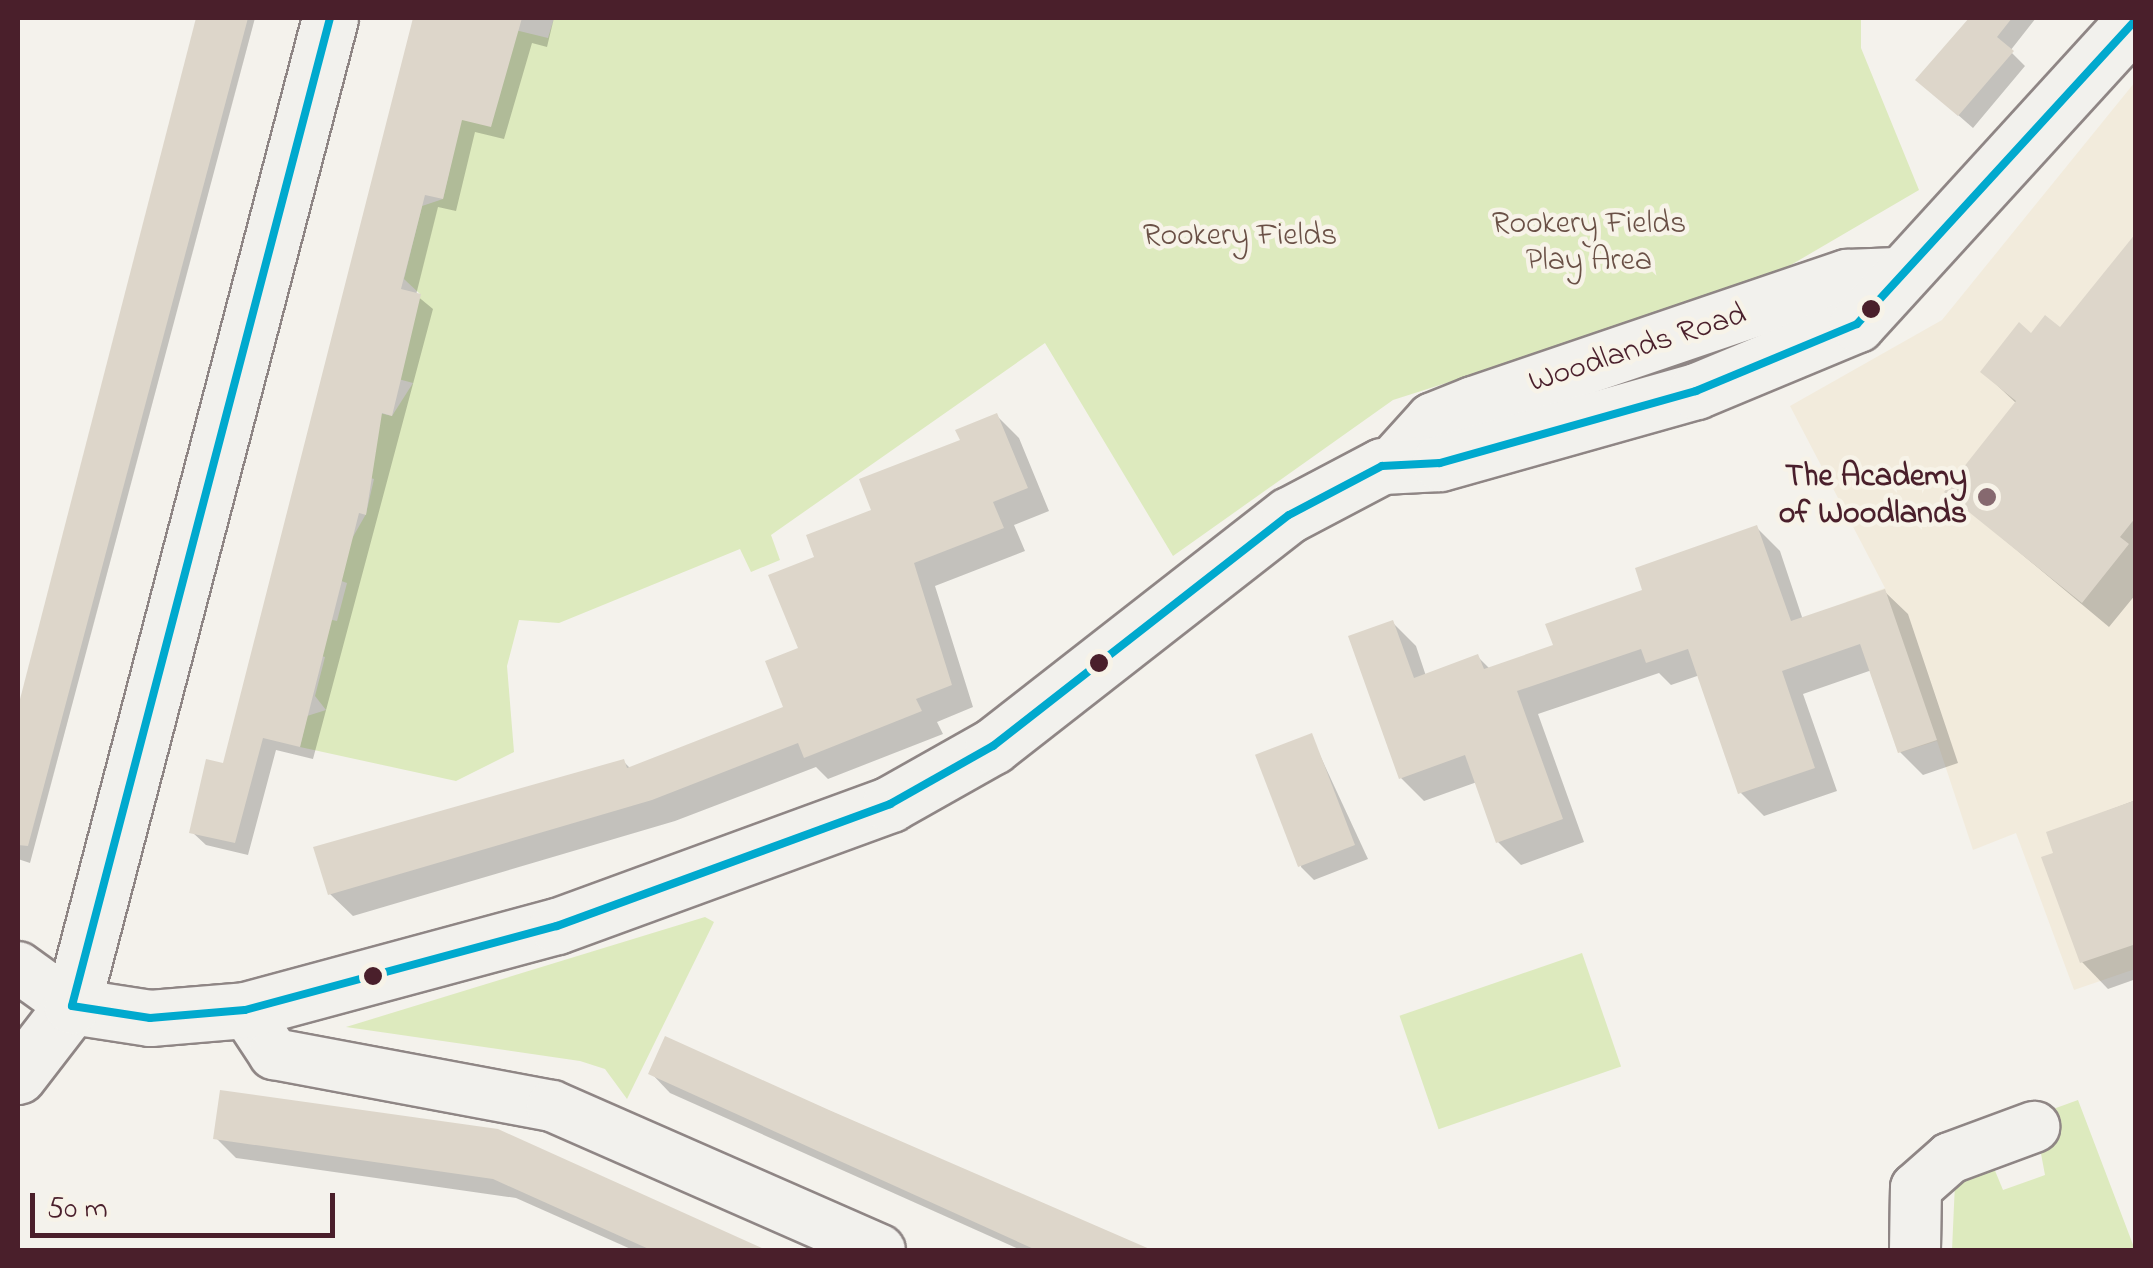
<!DOCTYPE html>
<style>
body{margin:0}
#map{position:relative;width:2153px;height:1268px;overflow:hidden;background:#f4f2ec;font-family:"Indie Flower",sans-serif}
div>[style]{position:absolute}
.built>*{inset:0;background:#f2ebdc}
.green>*{inset:0;background:#ddeabe;transform-origin:0 0}
.shadow>*{inset:0;background:#0003}
.building>*{inset:0;background:#ddd6ca;transform-origin:0 0}
.roads{filter:drop-shadow(2px 0 #8f8685) drop-shadow(-2px 0 #8f8685) drop-shadow(0 2px #8f8685) drop-shadow(0 -2px #8f8685)}
.minor>*{height:50px;margin:-25px;padding:0 25px;transform-origin:25px;border-radius:25px;background:#f2f1ed}
.tertiary>*{height:55px;margin:-27.5px;padding:0 27.5px;transform-origin:27.5px;border-radius:27.5px;background:#f2f1ed}
.bus-1>*{height:8px;margin:-4px;padding:0 4px;transform-origin:4px;border-radius:4px;background:#00a9ce}
.dots>*{width:28px;height:28px;translate:-50% -50%;box-sizing:border-box;border:5px solid #f7f3e8;border-radius:50%}
span{translate:-50% -50%;white-space:nowrap;text-align:center;line-height:1.15;-webkit-text-stroke:9px #f7f3e8;paint-order:stroke}
.park-label{font-size:32px;color:#6a5046}
.street-label{font-size:32px;color:#4a1f2b}
.poi-label{font-size:32px;color:#4a1f2b;font-weight:700}
.right{translate:-100% -50%;text-align:right}
.frame{position:absolute;inset:0;border:20px solid #4a1f2b;pointer-events:none}
.scale{position:absolute;left:30px;top:1193px;width:305px;height:45px;box-sizing:border-box;border:5px solid #4a1f2b;border-top:0;padding-left:12px;font-size:30px;line-height:35px;white-space:nowrap;color:#4a1f2b;-webkit-text-stroke:8px #f7f3e8;paint-order:stroke}
</style>
<div id="map">
<div class="built">
<div style="clip-path:polygon(2135px 82px,2135px 969px,2074px 990px,2016px 833px,1973px 850px,1937px 741px,1898px 753px,1846px 602px,1885px 588px,1790px 406px,1942px 320px)"></div>
</div>
<div class="green">
<div style="clip-path:polygon(554px 18px,1861px 18px,1861px 48px,1919px 190px,1760px 283px,1393px 400px,1173px 556px,1045px 343px,771px 535px,780px 560px,751px 572px,740px 549px,559px 623px,519px 620px,507px 666px,514px 752px,456px 781px,300px 747px,307px 716px,326px 710px,315px 696px,325px 657px,307px 652px,318px 617px,337px 621px,347px 583px,330px 577px,366px 514px,374px 479px,353px 473px,371px 411px,392px 416px,413px 383px,380px 374px,411px 331px,420px 294px,404px 279px,422px 206px,443px 199px,460px 124px,445px 120px,502px 87px,490px 24px,548px 38px)"></div>
<div style="clip-path:polygon(705px 917px,714px 922px,627px 1099px,605px 1069px,580px 1061px,346px 1027px)"></div>
<div style="left:1582px;top:953px;width:120px;height:193px;rotate:71deg"></div>
<div style="clip-path:polygon(2078px 1100px,2135px 1250px,1952px 1250px,1955px 1183px,1991px 1161px,2003px 1190px,2045px 1175px,2034px 1116px)"></div>
</div>
<div class="shadow">
<div style="clip-path:polygon(199px 18px,255px 18px,30px 863px,18px 859px,18px 713px)"></div>
<div style="clip-path:polygon(417px 18px,554px 18px,547px 47px,532px 43px,504px 139px,475px 132px,456px 211px,438px 207px,416px 295px,433px 309px,313px 759px,276px 750px,248px 855px,206px 845px,192px 832px,225px 766px)"></div>
<div style="clip-path:polygon(1972px 18px,2036px 18px,2010px 51px,2025px 66px,1973px 128px,1918px 80px)"></div>
<div style="clip-path:polygon(2136px 237px,2136px 594px,2109px 627px,1947px 492px,2017px 404px,1983px 372px,2031px 336px,2061px 330px)"></div>
<div style="clip-path:polygon(997px 416px,1019px 438px,1049px 511px,1014px 525px,1025px 551px,935px 586px,973px 707px,937px 722px,943px 734px,828px 779px,816px 767px,675px 821px,353px 916px,330px 894px,624px 762px,631px 769px,786px 708px,818px 558px)"></div>
<div style="clip-path:polygon(1757px 528px,1780px 551px,1803px 620px,1885px 592px,1908px 614px,1958px 763px,1923px 775px,1900px 752px,1872px 670px,1803px 694px,1837px 791px,1764px 816px,1741px 793px,1700px 675px,1671px 685px,1659px 673px,1538px 714px,1584px 842px,1521px 865px,1498px 842px,1477px 782px,1424px 801px,1401px 778px,1393px 623px,1416px 646px,1426px 676px,1478px 657px,1490px 669px,1556px 646px)"></div>
<div style="clip-path:polygon(1311px 736px,1368px 859px,1314px 880px,1301px 867px)"></div>
<div style="clip-path:polygon(2136px 800px,2136px 979px,2108px 989px,2082px 962px,2049px 833px)"></div>
<div style="clip-path:polygon(666px 1039px,1146px 1250px,1021px 1250px,670px 1093px,651px 1073px)"></div>
<div style="clip-path:polygon(497px 1131px,763px 1250px,633px 1250px,516px 1198px,236px 1158px,216px 1138px)"></div>
</div>
<div class="building">
<div style="clip-path:polygon(196px 18px,248px 18px,28px 846px,18px 845px,18px 707px)"></div>
<div style="clip-path:polygon(413px 18px,522px 18px,491px 127px,462px 120px,443px 199px,425px 195px,401px 289px,421px 294px,401px 379px,392px 416px,382px 413px,366px 515px,359px 513px,300px 747px,263px 738px,235px 843px,189px 833px,206px 759px,223px 763px)"></div>
<div style="clip-path:polygon(1969px 18px,2012px 18px,1997px 37px,2014px 51px,1958px 116px,1915px 80px)"></div>
<div style="clip-path:polygon(2136px 233px,2136px 517px,2120px 537px,2129px 544px,2082px 603px,1944px 492px,2016px 401px,1980px 372px,2019px 322px,2031px 333px,2045px 315px,2060px 327px)"></div>
<div style="clip-path:polygon(997px 413px,1028px 488px,993px 502px,1004px 528px,914px 563px,952px 685px,916px 699px,922px 711px,804px 758px,798px 743px,652px 800px,328px 895px,313px 847px,624px 759px,627px 768px,783px 707px,765px 661px,798px 648px,768px 575px,814px 557px,806px 535px,871px 510px,859px 479px,960px 440px,955px 430px)"></div>
<div style="clip-path:polygon(1757px 525px,1791px 621px,1885px 589px,1937px 740px,1898px 753px,1860px 644px,1782px 671px,1815px 768px,1738px 794px,1688px 649px,1646px 663px,1641px 649px,1517px 691px,1563px 819px,1496px 843px,1465px 755px,1399px 779px,1348px 636px,1393px 620px,1414px 678px,1478px 654px,1484px 669px,1553px 645px,1545px 624px,1642px 590px,1635px 568px)"></div>
<div style="left:1312px;top:733px;width:120px;height:61px;rotate:69deg"></div>
<div style="clip-path:polygon(2136px 800px,2136px 944px,2080px 963px,2041px 857px,2053px 853px,2046px 832px)"></div>
<div style="clip-path:polygon(665px 1036px,829px 1110px,1152px 1250px,1036px 1250px,648px 1074px)"></div>
<div style="clip-path:polygon(220px 1090px,498px 1129px,766px 1250px,651px 1250px,493px 1179px,213px 1139px)"></div>
</div>
<div class="roads">
<div class="minor">
<div style="left:18px;top:967px;width:67px;rotate:35.8deg"></div>
<div style="left:245px;top:1010px;width:53px;rotate:56.6deg"></div>
<div style="left:274px;top:1054px;width:283px;rotate:10.6deg"></div>
<div style="left:552px;top:1106px;width:358px;rotate:23.7deg"></div>
<div style="left:1915px;top:1250px;width:62px;rotate:-89.1deg"></div>
<div style="left:1916px;top:1188px;width:45px;rotate:-41.4deg"></div>
<div style="left:1950px;top:1158px;width:90px;rotate:-20.3deg"></div>
</div>
<div class="tertiary">
<div style="left:1396px;top:461px;width:55px;rotate:-47.9deg"></div>
<div style="left:1433px;top:420px;width:43px;rotate:-21.8deg"></div>
<div style="left:1473px;top:404px;width:395px;rotate:-18.8deg"></div>
<div style="left:1847px;top:277px;width:50px;rotate:-2.3deg"></div>
<div style="left:72px;top:1006px;width:79px;rotate:8.7deg"></div>
<div style="left:150px;top:1018px;width:95px;rotate:-4.8deg"></div>
<div style="left:245px;top:1010px;width:323px;rotate:-15.1deg"></div>
<div style="left:557px;top:926px;width:355px;rotate:-20.1deg"></div>
<div style="left:890px;top:804px;width:118px;rotate:-29.4deg"></div>
<div style="left:993px;top:746px;width:375px;rotate:-38deg"></div>
<div style="left:1289px;top:515px;width:105px;rotate:-27.8deg"></div>
<div style="left:1382px;top:466px;width:58px;rotate:-3deg"></div>
<div style="left:1440px;top:463px;width:266px;rotate:-15.7deg"></div>
<div style="left:1696px;top:391px;width:174px;rotate:-22.6deg"></div>
<div style="left:1857px;top:324px;width:414px;rotate:-47.6deg"></div>
<div style="left:18px;top:1076px;width:88px;rotate:-52.4deg"></div>
<div style="left:72px;top:1006px;width:1021px;rotate:-75.36deg"></div>
</div>
</div>
<div class="bus-1">
<div style="left:330px;top:18px;width:1021px;rotate:104.64deg"></div>
<div style="left:72px;top:1006px;width:79px;rotate:8.7deg"></div>
<div style="left:150px;top:1018px;width:95px;rotate:-4.8deg"></div>
<div style="left:245px;top:1010px;width:323px;rotate:-15.1deg"></div>
<div style="left:557px;top:926px;width:355px;rotate:-20.1deg"></div>
<div style="left:890px;top:804px;width:118px;rotate:-29.4deg"></div>
<div style="left:993px;top:746px;width:375px;rotate:-38deg"></div>
<div style="left:1289px;top:515px;width:105px;rotate:-27.8deg"></div>
<div style="left:1382px;top:466px;width:58px;rotate:-3deg"></div>
<div style="left:1440px;top:463px;width:266px;rotate:-15.7deg"></div>
<div style="left:1696px;top:391px;width:174px;rotate:-22.6deg"></div>
<div style="left:1857px;top:324px;width:413px;rotate:-47.5deg"></div>
</div>
<div class="dots">
<div style="left:1871px;top:309px;background:#4a1f2b"></div>
<div style="left:1987px;top:497px;background:#86696f"></div>
<div style="left:1099px;top:663px;background:#4a1f2b"></div>
<div style="left:373px;top:976px;background:#4a1f2b"></div>
</div>
<div class="park-label">
<span style="left:1589px;top:244px">Rookery Fields<br>Play Area</span>
<span style="left:1240px;top:237px">Rookery Fields</span>
</div>
<div class="street-label">
<span style="left:1638px;top:350px;rotate:-18deg">Woodlands Road</span>
</div>
<div class="poi-label">
<span class="right" style="left:1967px;top:497px">The Academy<br>of Woodlands</span>
</div>
<div class="frame"></div>
<div class="scale">50 m</div>
</div>
